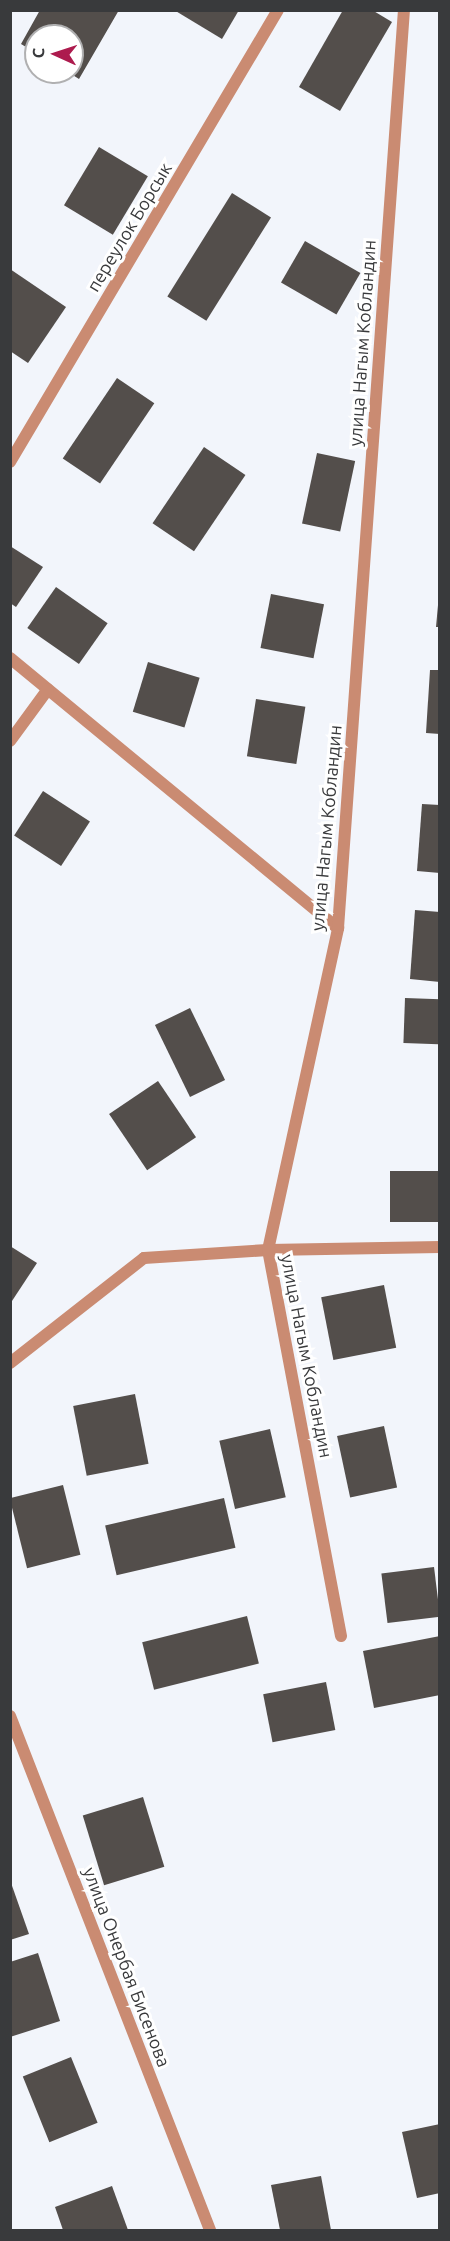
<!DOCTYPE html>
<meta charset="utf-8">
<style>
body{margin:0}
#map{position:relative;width:450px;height:2241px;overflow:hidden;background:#f2f5fb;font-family:Ubuntu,sans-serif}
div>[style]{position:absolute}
.building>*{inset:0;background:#534e4b;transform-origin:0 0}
.minor>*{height:12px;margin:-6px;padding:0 6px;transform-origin:6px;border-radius:6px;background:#ca8b72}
span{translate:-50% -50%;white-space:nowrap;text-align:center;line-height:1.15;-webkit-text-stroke:6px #fff;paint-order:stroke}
.street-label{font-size:18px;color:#393a3c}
.frame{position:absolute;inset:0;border:12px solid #393a3c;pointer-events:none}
.north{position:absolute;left:24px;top:24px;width:60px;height:60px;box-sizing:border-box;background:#fff;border:2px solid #b0b0b1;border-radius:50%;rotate:273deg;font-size:16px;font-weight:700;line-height:24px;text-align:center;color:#393a3c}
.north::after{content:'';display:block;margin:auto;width:21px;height:27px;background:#ad1b4e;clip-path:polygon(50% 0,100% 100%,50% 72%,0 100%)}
</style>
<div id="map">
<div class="building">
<div style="clip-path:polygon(40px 10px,119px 10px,79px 79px,68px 72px,72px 72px,72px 36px,36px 36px,36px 53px,21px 44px)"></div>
<div style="clip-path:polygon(174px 10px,239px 10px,222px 39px)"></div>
<div style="clip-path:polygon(343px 10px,372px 10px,392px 22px,340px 111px,299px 87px)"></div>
<div style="left:99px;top:147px;width:57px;height:68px;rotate:31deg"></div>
<div style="left:232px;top:193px;width:46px;height:122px;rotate:32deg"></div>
<div style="left:305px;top:241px;width:64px;height:48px;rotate:30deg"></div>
<div style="clip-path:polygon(10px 269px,66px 307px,28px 363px,10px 351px)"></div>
<div style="left:117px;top:378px;width:45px;height:97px;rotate:34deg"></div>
<div style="left:204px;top:447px;width:50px;height:92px;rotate:34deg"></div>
<div style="left:317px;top:453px;width:39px;height:72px;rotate:12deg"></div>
<div style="clip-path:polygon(10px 546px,43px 567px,16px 607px,10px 603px)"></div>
<div style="left:56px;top:587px;width:63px;height:50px;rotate:35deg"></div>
<div style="left:271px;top:594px;width:54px;height:55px;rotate:11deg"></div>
<div style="clip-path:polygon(438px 605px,440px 605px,440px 627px,436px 627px)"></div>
<div style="left:148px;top:662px;width:54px;height:52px;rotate:17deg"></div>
<div style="clip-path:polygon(430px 670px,440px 670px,440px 734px,426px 733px)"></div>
<div style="left:256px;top:699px;width:50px;height:58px;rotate:9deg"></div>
<div style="left:43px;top:791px;width:56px;height:53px;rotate:33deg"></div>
<div style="clip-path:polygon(422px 804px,440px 805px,440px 873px,417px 871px)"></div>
<div style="clip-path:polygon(415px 910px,440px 912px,440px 982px,410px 979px)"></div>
<div style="left:405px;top:998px;width:35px;height:45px;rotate:2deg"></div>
<div style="left:190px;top:1008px;width:80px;height:39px;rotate:64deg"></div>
<div style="left:158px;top:1081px;width:68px;height:59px;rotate:56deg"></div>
<div style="left:440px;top:1171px;width:51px;height:50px;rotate:90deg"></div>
<div style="clip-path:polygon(10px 1246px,37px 1263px,10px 1304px)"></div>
<div style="left:384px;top:1285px;width:64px;height:64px;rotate:79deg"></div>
<div style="left:135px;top:1394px;width:71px;height:63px;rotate:79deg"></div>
<div style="left:384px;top:1426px;width:63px;height:48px;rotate:78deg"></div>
<div style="left:270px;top:1429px;width:70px;height:52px;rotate:77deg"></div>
<div style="left:63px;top:1485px;width:72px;height:55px;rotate:76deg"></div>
<div style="left:224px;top:1498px;width:51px;height:122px;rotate:77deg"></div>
<div style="left:434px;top:1567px;width:50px;height:53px;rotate:83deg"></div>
<div style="left:247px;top:1616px;width:49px;height:108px;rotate:76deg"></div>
<div style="clip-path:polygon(440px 1636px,440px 1695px,374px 1708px,363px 1651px)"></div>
<div style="left:326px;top:1682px;width:49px;height:64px;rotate:79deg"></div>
<div style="left:143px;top:1797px;width:73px;height:63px;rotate:73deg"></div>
<div style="clip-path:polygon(10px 1880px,29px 1934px,10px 1940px)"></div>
<div style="clip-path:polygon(38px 1953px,60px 2021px,10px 2037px,10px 1962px)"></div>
<div style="left:71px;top:2057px;width:71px;height:52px;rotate:68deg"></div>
<div style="clip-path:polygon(440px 2124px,440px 2193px,417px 2198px,402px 2132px)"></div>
<div style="clip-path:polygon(321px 2176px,331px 2230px,280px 2230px,271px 2185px)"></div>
<div style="clip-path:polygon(112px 2186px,128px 2230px,63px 2230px,55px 2207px)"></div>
</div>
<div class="minor">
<div style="left:10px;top:462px;width:525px;rotate:-59.34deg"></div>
<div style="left:10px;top:658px;width:425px;rotate:39.5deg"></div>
<div style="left:10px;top:741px;width:64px;rotate:-53.8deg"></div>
<div style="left:10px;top:1363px;width:170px;rotate:-38.1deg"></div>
<div style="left:144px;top:1258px;width:124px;rotate:-3.7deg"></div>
<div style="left:268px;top:1250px;width:172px;rotate:-1deg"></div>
<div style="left:341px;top:1636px;width:393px;rotate:-100.7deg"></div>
<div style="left:268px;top:1250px;width:330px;rotate:-77.7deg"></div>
<div style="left:338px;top:928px;width:920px;rotate:-85.89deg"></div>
<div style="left:10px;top:1716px;width:552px;rotate:68.74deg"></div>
</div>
<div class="street-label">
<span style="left:129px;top:227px;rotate:-59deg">переулок Борсык</span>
<span style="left:362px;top:343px;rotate:-86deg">улица Нагым Кобландин</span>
<span style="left:326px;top:828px;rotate:-85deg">улица Нагым Кобландин</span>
<span style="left:307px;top:1356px;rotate:79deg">улица Нагым Кобландин</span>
<span style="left:127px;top:1967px;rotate:69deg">улица Онербая Бисенова</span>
</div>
<div class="frame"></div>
<div class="north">С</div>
</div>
